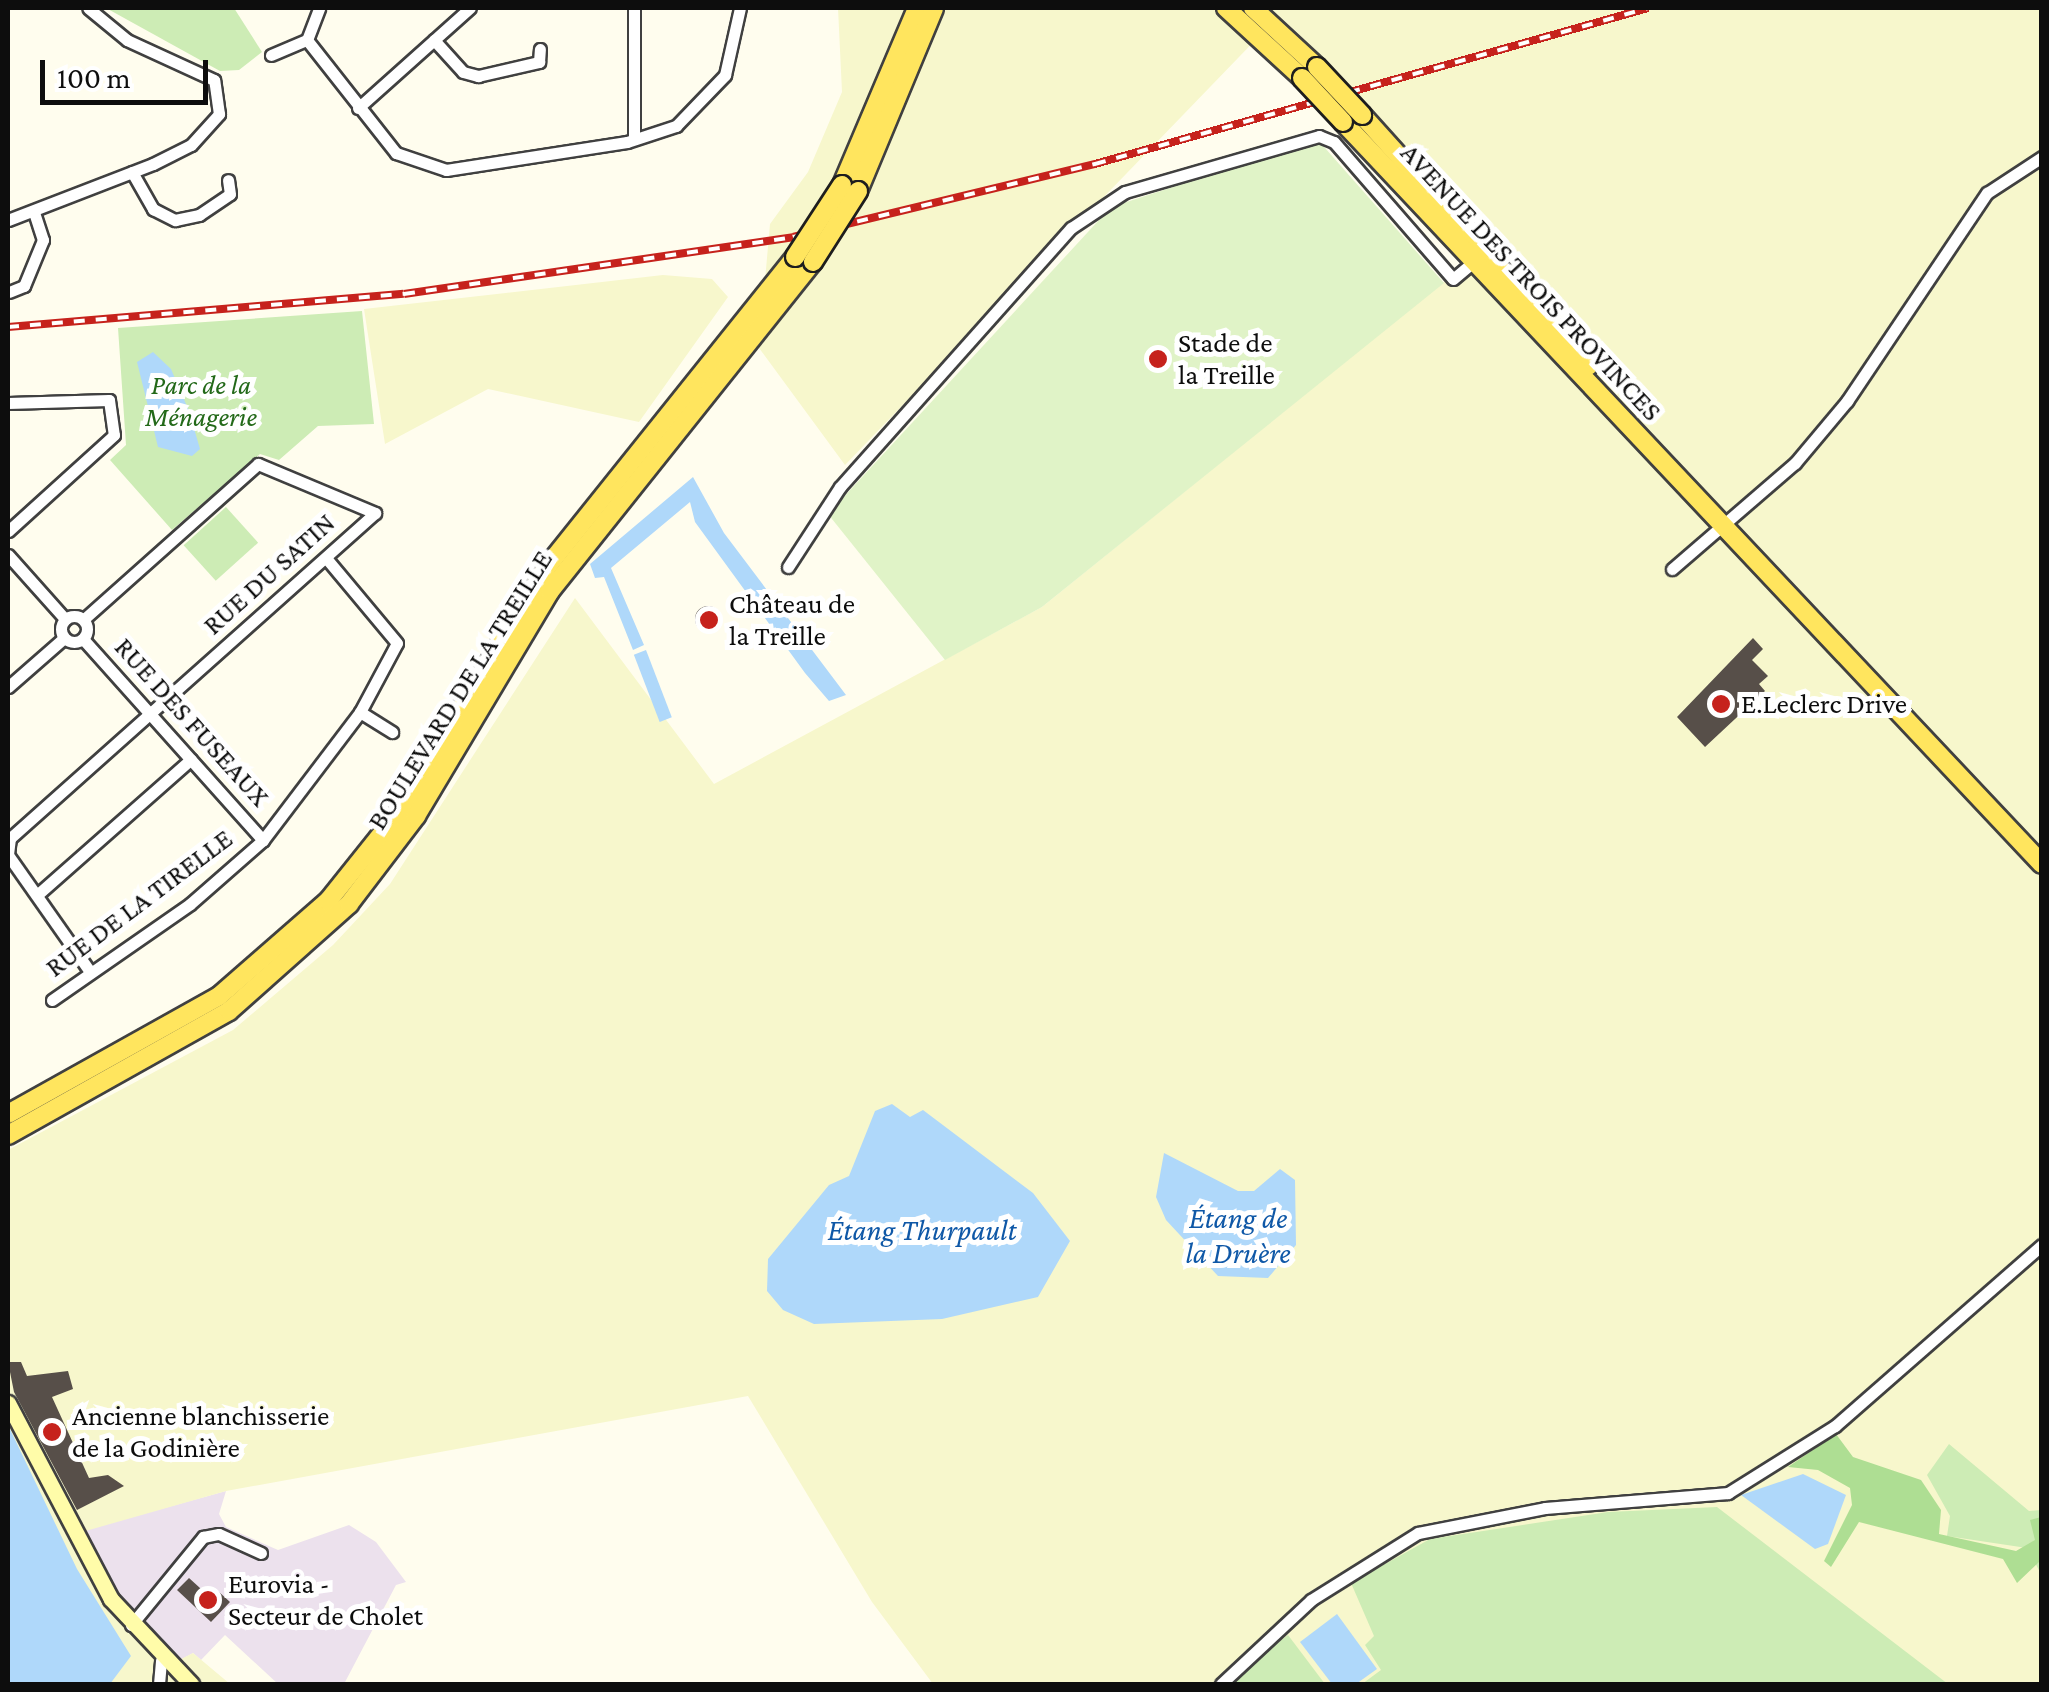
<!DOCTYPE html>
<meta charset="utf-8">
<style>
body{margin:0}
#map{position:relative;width:2049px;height:1692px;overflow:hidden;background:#fffdee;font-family:"Crimson Pro",serif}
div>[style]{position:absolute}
.industrial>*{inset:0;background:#ece1ed}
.farmland>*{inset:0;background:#f7f7cc}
.green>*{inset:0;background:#cdecb5;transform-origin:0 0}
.forest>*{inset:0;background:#aede93}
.pitch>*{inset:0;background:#e0f3c7}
.water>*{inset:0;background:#afd8fa;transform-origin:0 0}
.building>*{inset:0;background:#574f49}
.round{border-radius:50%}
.roads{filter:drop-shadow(2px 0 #404040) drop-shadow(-2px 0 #404040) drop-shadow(0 2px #404040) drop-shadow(0 -2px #404040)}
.street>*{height:11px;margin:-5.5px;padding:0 5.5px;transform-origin:5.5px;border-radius:5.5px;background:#fff}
.street>.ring{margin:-5.5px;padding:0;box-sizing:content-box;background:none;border:11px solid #fff;border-radius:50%}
.secondary>*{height:15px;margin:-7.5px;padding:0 7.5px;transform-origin:7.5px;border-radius:7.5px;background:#fffca9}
.primary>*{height:18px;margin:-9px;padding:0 9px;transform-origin:9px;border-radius:9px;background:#ffe55e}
.rail>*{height:8px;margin-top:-4px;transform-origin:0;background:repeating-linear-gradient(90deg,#fff 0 11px,#c6221c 0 22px);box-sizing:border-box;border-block:2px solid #c6221c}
.bridges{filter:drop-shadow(2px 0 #1e1e1e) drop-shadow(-2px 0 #1e1e1e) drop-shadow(0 2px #1e1e1e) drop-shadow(0 -2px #1e1e1e)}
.primary-bridge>*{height:18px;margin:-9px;padding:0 9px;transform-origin:9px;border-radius:9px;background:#ffe55e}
.dots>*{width:28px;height:28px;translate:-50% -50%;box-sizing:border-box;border:5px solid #fff;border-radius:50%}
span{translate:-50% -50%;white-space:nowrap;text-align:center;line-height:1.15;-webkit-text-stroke:10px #fff;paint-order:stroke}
.street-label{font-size:28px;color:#0d0d0d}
.poi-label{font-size:28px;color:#0d0d0d}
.left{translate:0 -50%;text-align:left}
.park-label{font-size:28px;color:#236919;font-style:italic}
.water-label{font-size:30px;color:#0f58a7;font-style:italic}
.frame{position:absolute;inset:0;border:10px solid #0d0d0d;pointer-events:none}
.scale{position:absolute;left:40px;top:60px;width:168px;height:45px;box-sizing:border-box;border:5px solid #0d0d0d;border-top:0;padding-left:12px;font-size:30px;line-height:35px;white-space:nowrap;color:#0d0d0d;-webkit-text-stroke:8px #fff;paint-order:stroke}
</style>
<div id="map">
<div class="industrial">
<div style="clip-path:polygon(226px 1491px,219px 1514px,226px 1527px,278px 1550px,349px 1525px,376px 1542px,406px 1582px,396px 1585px,344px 1684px,278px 1684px,225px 1635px,201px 1660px,193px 1653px,179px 1661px,122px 1598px,81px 1531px)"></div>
</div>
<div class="farmland">
<div style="clip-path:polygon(838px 8px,2041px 8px,2041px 1684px,933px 1684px,872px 1602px,748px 1396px,226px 1491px,82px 1532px,122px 1598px,179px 1660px,193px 1653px,230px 1684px,8px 1684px,8px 1150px,233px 1030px,333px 945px,390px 884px,575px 598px,714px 784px,1042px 607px,1467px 263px,1267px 28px,845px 465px,759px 348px,770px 224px,808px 172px,842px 92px)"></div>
<div style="clip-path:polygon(663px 275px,712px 279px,728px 297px,639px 422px,488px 389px,385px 444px,364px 309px)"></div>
</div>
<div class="green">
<div style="clip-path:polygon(106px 8px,234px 8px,262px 52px,239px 70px,220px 71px)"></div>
<div style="clip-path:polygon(362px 311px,374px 424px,318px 426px,279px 460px,260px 454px,172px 530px,110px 460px,126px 445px,118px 328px)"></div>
<div style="left:226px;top:507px;width:48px;height:57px;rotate:48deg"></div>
<div style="clip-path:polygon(1949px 1444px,2029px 1511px,2041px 1510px,2041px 1574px,2027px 1548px,1947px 1536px,1950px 1516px,1927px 1475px)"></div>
<div style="clip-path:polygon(1717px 1507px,1948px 1684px,1362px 1684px,1381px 1670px,1365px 1645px,1374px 1636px,1351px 1583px,1430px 1539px,1608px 1512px)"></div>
<div style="clip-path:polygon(1288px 1635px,1325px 1684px,1231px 1684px,1248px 1665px)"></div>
</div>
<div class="forest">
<div style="clip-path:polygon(1836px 1434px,1853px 1457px,1921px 1480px,1941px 1510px,1939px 1534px,2016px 1551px,2035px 1540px,2030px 1520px,2041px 1517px,2041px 1560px,2017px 1583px,2003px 1559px,1859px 1522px,1831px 1567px,1824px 1561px,1852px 1505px,1850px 1488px,1818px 1470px,1788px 1467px)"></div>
</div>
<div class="pitch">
<div style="clip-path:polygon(1318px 140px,1444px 283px,1042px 607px,945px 660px,828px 514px,1111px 207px)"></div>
</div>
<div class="water">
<div style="clip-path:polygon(153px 352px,171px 369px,189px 411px,200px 449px,192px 456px,158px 447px,137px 362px)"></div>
<div style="clip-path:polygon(693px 477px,724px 533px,846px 695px,829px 701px,805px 673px,695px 522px,690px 502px,611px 568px,644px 645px,633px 650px,604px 577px,595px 578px,590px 564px)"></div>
<div style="left:646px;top:650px;width:72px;height:13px;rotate:69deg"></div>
<div style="clip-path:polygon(892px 1104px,910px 1117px,923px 1110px,1033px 1193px,1070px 1241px,1038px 1297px,942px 1319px,814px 1324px,783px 1310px,767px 1291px,768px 1259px,829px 1185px,849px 1176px,875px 1111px)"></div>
<div style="clip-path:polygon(1164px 1153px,1238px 1191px,1254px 1191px,1280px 1169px,1295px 1180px,1296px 1245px,1268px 1278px,1218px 1276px,1166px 1220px,1156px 1197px)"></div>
<div style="clip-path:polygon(8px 1425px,77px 1569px,131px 1656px,110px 1684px,8px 1684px)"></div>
<div style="clip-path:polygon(1803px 1474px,1846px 1495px,1828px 1544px,1815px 1549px,1741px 1495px)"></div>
<div style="clip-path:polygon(1337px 1614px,1377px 1669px,1356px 1684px,1332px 1684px,1300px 1642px)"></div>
</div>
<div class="building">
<div class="round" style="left:695px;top:606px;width:26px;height:26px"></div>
<div style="clip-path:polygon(1753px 638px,1763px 649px,1752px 660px,1768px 676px,1759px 684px,1765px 691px,1705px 747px,1677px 717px)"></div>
<div style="clip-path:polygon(8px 1362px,21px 1362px,27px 1376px,68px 1371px,73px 1389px,52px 1397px,89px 1478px,108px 1475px,124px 1486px,77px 1510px,14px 1392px)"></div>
<div style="clip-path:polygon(189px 1578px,211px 1598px,218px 1591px,230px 1602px,211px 1622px,177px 1590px)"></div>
</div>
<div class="roads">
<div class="street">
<div style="left:634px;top:8px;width:131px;rotate:90deg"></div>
<div style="left:307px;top:40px;width:144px;rotate:51.8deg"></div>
<div style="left:396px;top:153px;width:53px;rotate:18.8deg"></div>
<div style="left:446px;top:170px;width:183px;rotate:-8.8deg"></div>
<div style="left:627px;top:142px;width:52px;rotate:-18.1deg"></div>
<div style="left:676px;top:126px;width:71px;rotate:-46.1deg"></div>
<div style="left:725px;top:75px;width:69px;rotate:-77.4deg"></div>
<div style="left:434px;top:40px;width:43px;rotate:47.8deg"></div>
<div style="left:463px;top:72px;width:16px;rotate:15deg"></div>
<div style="left:478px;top:76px;width:63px;rotate:-12.9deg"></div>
<div style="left:539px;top:62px;width:13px;rotate:-86deg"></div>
<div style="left:271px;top:55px;width:39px;rotate:-23deg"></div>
<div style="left:307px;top:40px;width:34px;rotate:-69deg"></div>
<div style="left:358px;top:108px;width:150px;rotate:-41.8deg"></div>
<div style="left:132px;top:172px;width:43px;rotate:60.4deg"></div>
<div style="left:153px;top:209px;width:25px;rotate:27deg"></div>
<div style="left:175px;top:220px;width:25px;rotate:-12deg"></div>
<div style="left:199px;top:215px;width:37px;rotate:-34deg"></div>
<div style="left:230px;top:194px;width:14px;rotate:-98deg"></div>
<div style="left:8px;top:220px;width:155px;rotate:-21.1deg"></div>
<div style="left:153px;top:164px;width:42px;rotate:-26.6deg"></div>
<div style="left:191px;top:145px;width:42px;rotate:-47.9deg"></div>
<div style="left:219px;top:114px;width:34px;rotate:-98deg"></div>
<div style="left:214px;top:80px;width:96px;rotate:-155.3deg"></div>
<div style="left:127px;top:40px;width:50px;rotate:-140.6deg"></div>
<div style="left:9px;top:292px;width:16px;rotate:-22deg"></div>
<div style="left:24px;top:286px;width:50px;rotate:-67.6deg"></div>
<div style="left:43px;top:240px;width:29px;rotate:-108deg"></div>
<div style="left:8px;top:403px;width:101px;rotate:-1.7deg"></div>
<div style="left:109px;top:400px;width:35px;rotate:82deg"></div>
<div style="left:114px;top:435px;width:143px;rotate:137.8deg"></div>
<div style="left:8px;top:555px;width:86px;rotate:48.3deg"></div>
<div style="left:788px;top:567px;width:95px;rotate:-57deg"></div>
<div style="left:840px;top:487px;width:347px;rotate:-48.3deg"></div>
<div style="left:1071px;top:228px;width:65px;rotate:-33.7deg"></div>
<div style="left:1125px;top:192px;width:202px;rotate:-16.1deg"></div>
<div style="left:1319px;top:136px;width:16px;rotate:22deg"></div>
<div style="left:1334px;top:142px;width:181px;rotate:49deg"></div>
<div style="left:1453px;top:279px;width:31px;rotate:-40deg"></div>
<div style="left:1672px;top:569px;width:162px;rotate:-40.8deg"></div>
<div style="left:1795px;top:463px;width:81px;rotate:-50deg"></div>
<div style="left:1847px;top:401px;width:251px;rotate:-56.1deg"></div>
<div style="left:1987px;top:193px;width:66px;rotate:-33.2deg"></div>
<div class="ring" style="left:61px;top:616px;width:15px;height:15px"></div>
<div style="left:84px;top:619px;width:233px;rotate:-41.7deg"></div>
<div style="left:258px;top:464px;width:127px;rotate:22.7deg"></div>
<div style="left:375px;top:513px;width:489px;rotate:138.3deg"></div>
<div style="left:10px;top:838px;width:17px;rotate:97deg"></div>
<div style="left:8px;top:855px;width:139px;rotate:54.9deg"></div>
<div style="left:83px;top:639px;width:270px;rotate:48.2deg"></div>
<div style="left:8px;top:687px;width:74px;rotate:-41.2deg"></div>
<div style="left:360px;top:712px;width:38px;rotate:32deg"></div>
<div style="left:37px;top:895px;width:205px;rotate:-41.4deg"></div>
<div style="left:52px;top:1000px;width:168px;rotate:-34.8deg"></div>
<div style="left:190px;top:904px;width:97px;rotate:-41.2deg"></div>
<div style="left:263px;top:840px;width:161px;rotate:-52.8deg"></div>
<div style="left:360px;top:712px;width:78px;rotate:-61.8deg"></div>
<div style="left:397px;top:643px;width:111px;rotate:-129.9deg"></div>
<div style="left:131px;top:1625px;width:114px;rotate:-50.7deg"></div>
<div style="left:203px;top:1537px;width:16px;rotate:-11deg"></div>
<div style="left:219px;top:1534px;width:46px;rotate:24.3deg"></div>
<div style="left:159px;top:1684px;width:24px;rotate:-85deg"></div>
<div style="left:1221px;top:1684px;width:123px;rotate:-43deg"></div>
<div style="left:1311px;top:1600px;width:126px;rotate:-32.1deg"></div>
<div style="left:1418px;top:1533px;width:129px;rotate:-11.1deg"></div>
<div style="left:1545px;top:1508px;width:184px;rotate:-4.7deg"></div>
<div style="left:1728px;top:1493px;width:126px;rotate:-32.1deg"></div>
<div style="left:1835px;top:1426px;width:275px;rotate:-41.2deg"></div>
</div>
<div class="secondary">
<div style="left:8px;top:1403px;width:221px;rotate:62.3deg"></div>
<div style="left:111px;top:1599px;width:117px;rotate:46.7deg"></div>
</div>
<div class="primary">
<div style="left:1226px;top:8px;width:103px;rotate:42.6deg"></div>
<div style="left:1253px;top:8px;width:87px;rotate:42.7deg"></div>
<div style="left:1362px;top:115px;width:338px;rotate:48deg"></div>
<div style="left:1343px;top:122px;width:1019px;rotate:46.71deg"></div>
<div style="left:842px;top:185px;width:192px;rotate:-67deg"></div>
<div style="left:858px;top:191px;width:198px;rotate:-67.4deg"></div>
<div style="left:8px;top:1114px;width:242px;rotate:-29.2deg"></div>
<div style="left:219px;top:996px;width:145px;rotate:-41.1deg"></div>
<div style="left:328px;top:901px;width:109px;rotate:-51.3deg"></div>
<div style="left:396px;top:816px;width:290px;rotate:-58.8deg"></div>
<div style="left:546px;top:568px;width:398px;rotate:-51.3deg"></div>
<div style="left:8px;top:1135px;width:253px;rotate:-29.3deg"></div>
<div style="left:229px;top:1011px;width:161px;rotate:-41.7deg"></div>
<div style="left:349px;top:904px;width:111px;rotate:-52.7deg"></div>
<div style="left:416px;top:816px;width:262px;rotate:-59.2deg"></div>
<div style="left:550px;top:591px;width:421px;rotate:-51.4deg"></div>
</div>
</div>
<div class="rail">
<div style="left:8px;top:327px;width:397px;rotate:-4.8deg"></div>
<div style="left:404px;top:294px;width:393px;rotate:-8.3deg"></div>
<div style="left:793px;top:237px;width:311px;rotate:-13.6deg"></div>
<div style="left:1095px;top:164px;width:575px;rotate:-15.75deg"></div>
</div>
<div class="bridges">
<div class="primary-bridge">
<div style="left:1317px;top:67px;width:66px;rotate:46.8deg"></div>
<div style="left:1302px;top:78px;width:60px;rotate:47deg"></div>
<div style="left:795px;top:257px;width:86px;rotate:-56.9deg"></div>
<div style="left:813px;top:262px;width:84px;rotate:-57.6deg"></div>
</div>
</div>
<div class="dots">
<div style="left:1158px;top:359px;background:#c6221c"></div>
<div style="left:709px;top:620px;background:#c6221c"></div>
<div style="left:1721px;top:704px;background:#c6221c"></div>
<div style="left:52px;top:1432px;background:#c6221c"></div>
<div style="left:208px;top:1600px;background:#c6221c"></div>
</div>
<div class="street-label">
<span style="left:1531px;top:282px;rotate:47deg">AVENUE DES TROIS PROVINCES</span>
<span style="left:269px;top:574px;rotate:-42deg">RUE DU SATIN</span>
<span style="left:460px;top:690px;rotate:-58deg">BOULEVARD DE LA TREILLE</span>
<span style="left:192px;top:722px;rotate:48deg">RUE DES FUSEAUX</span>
<span style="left:139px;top:903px;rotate:-37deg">RUE DE LA TIRELLE</span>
</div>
<div class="poi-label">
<span class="left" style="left:1178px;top:359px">Stade de<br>la Treille</span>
<span class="left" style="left:729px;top:620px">Château de<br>la Treille</span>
<span class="left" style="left:1741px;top:704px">E.Leclerc Drive</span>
<span class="left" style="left:72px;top:1432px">Ancienne blanchisserie<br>de la Godinière</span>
<span class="left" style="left:228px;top:1600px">Eurovia -<br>Secteur de Cholet</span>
</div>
<div class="park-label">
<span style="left:201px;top:401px">Parc de la<br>Ménagerie</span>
</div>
<div class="water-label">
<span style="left:1238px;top:1235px">Étang de<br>la Druère</span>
<span style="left:922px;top:1230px">Étang Thurpault</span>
</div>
<div class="frame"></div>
<div class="scale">100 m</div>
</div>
